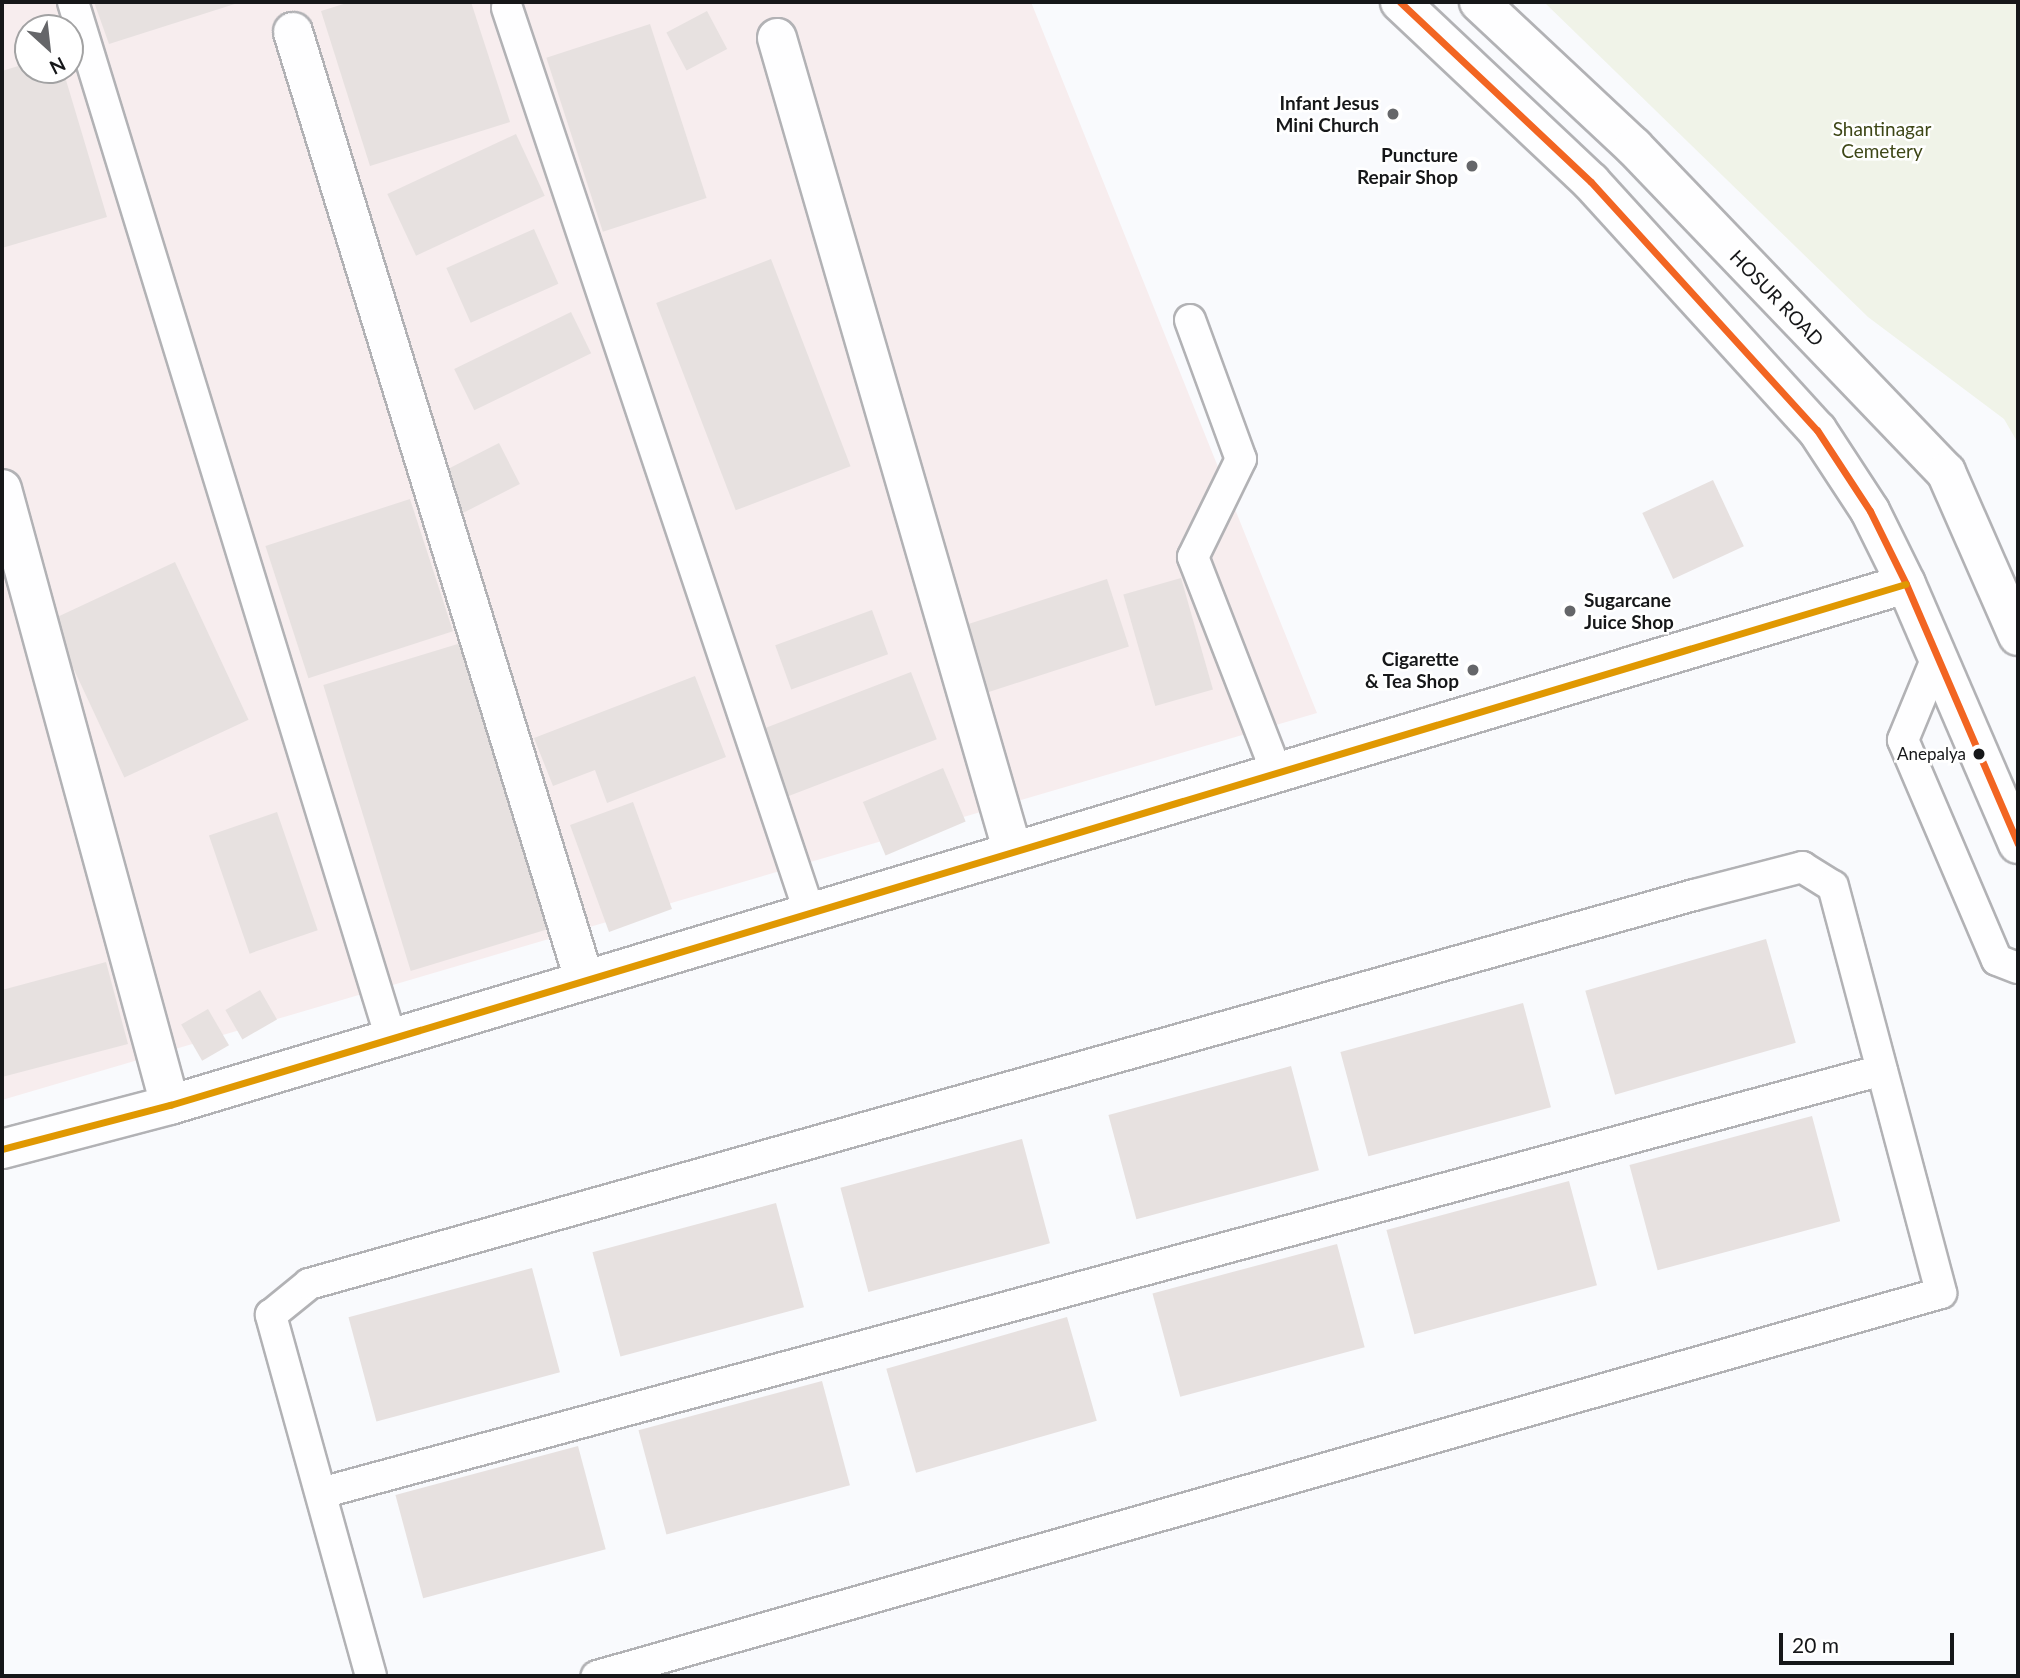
<!DOCTYPE html>
<style>
body{margin:0}
#map{position:relative;width:2020px;height:1678px;overflow:hidden;background:#f9fafd;font-family:Lato,sans-serif}
div>[style]{position:absolute}
.industrial>*{inset:0;background:#f7edee}
.green>*{inset:0;background:#f0f3e8}
.building>*{inset:0;background:#e7e1e0;transform-origin:0 0}
.roads{filter:drop-shadow(2px 0 #b2b2b5) drop-shadow(-2px 0 #b2b2b5) drop-shadow(0 2px #b2b2b5) drop-shadow(0 -2px #b2b2b5)}
.service>*{height:30px;margin:-15px;padding:0 15px;transform-origin:15px;border-radius:15px;background:#fefeff}
.minor>*{height:38px;margin:-19px;padding:0 19px;transform-origin:19px;border-radius:19px;background:#fefeff}
.tertiary>*{height:38px;margin:-19px;padding:0 19px;transform-origin:19px;border-radius:19px;background:#fefeff}
.primary>*{height:38px;margin:-19px;padding:0 19px;transform-origin:19px;border-radius:19px;background:#fefeff}
.bus-1>*{height:7px;margin:-3.5px;padding:0 3.5px;transform-origin:3.5px;border-radius:3.5px;background:#f26522}
.bus-2>*{height:7px;margin:-3.5px;padding:0 3.5px;transform-origin:3.5px;border-radius:3.5px;background:#e09802}
.dots>*{width:19px;height:19px;translate:-50% -50%;box-sizing:border-box;border:4px solid #fff;border-radius:50%}
span{translate:-50% -50%;white-space:nowrap;text-align:center;line-height:1.15;-webkit-text-stroke:5px #fff;paint-order:stroke}
.bus-label{font-size:17px;color:#161719}
.right{translate:-100% -50%;text-align:right}
.poi-label{font-size:19px;color:#161719;font-weight:700}
.left{translate:0 -50%;text-align:left}
.park-label{font-size:19px;color:#3e4717}
.street-label{font-size:19px;color:#161719}
.frame{position:absolute;inset:0;border:4px solid #161719;pointer-events:none}
.north{position:absolute;left:14px;top:14px;width:70px;height:70px;box-sizing:border-box;background:#fff;border:2px solid #a2a2a3;border-radius:50%;rotate:153deg;font-size:19px;font-weight:700;line-height:28px;text-align:center;color:#161719}
.north::after{content:'';display:block;margin:auto;width:24px;height:32px;background:#656669;clip-path:polygon(50% 0,100% 100%,50% 72%,0 100%)}
.scale{position:absolute;left:1779px;top:1633px;width:175px;height:32px;box-sizing:border-box;border:4px solid #161719;border-top:0;padding-left:9px;font-size:21px;line-height:24px;white-space:nowrap;color:#161719;-webkit-text-stroke:5px #fff;paint-order:stroke}
</style>
<div id="map">
<div class="industrial">
<div style="clip-path:polygon(evenodd,2px 2px,1031px 2px,1317px 713px,2px 1100px,2px 2px,28px 28px,70px 28px,70px 70px,28px 70px,28px 28px)"></div>
</div>
<div class="green">
<div style="clip-path:polygon(1544px 2px,2018px 2px,2018px 443px,2004px 419px,1868px 317px)"></div>
</div>
<div class="building">
<div style="clip-path:polygon(94px 2px,241px 2px,109px 44px)"></div>
<div style="clip-path:polygon(350px 2px,471px 2px,510px 122px,370px 166px,321px 11px)"></div>
<div style="left:707px;top:11px;width:43px;height:46px;rotate:62deg"></div>
<div style="left:650px;top:24px;width:183px;height:109px;rotate:72deg"></div>
<div style="clip-path:polygon(28px 63px,28px 70px,63px 70px,107px 217px,2px 248px,2px 71px)"></div>
<div style="left:516px;top:134px;width:68px;height:142px;rotate:65deg"></div>
<div style="left:534px;top:229px;width:60px;height:96px;rotate:66deg"></div>
<div style="left:771px;top:259px;width:222px;height:123px;rotate:69deg"></div>
<div style="left:571px;top:312px;width:46px;height:130px;rotate:64deg"></div>
<div style="left:499px;top:443px;width:46px;height:64px;rotate:63deg"></div>
<div style="left:1713px;top:480px;width:73px;height:78px;rotate:65deg"></div>
<div style="left:410px;top:499px;width:139px;height:152px;rotate:72deg"></div>
<div style="left:175px;top:562px;width:174px;height:137px;rotate:65deg"></div>
<div style="left:1181px;top:578px;width:116px;height:60px;rotate:74deg"></div>
<div style="left:1107px;top:579px;width:71px;height:166px;rotate:72deg"></div>
<div style="left:872px;top:610px;width:47px;height:103px;rotate:70deg"></div>
<div style="left:461px;top:643px;width:299px;height:144px;rotate:73deg"></div>
<div style="left:911px;top:672px;width:72px;height:160px;rotate:69deg"></div>
<div style="clip-path:polygon(695px 676px,726px 757px,607px 803px,595px 770px,553px 786px,534px 738px)"></div>
<div style="left:943px;top:768px;width:58px;height:87px;rotate:67deg"></div>
<div style="left:633px;top:802px;width:114px;height:67px;rotate:70deg"></div>
<div style="left:277px;top:812px;width:125px;height:72px;rotate:71deg"></div>
<div style="left:1766px;top:939px;width:108px;height:188px;rotate:74deg"></div>
<div style="clip-path:polygon(106px 962px,128px 1044px,2px 1077px,2px 990px)"></div>
<div style="left:260px;top:990px;width:34px;height:40px;rotate:60deg"></div>
<div style="left:1523px;top:1003px;width:108px;height:189px;rotate:75deg"></div>
<div style="left:208px;top:1009px;width:42px;height:31px;rotate:60deg"></div>
<div style="left:1291px;top:1066px;width:108px;height:189px;rotate:75deg"></div>
<div style="left:1812px;top:1116px;width:109px;height:189px;rotate:75deg"></div>
<div style="left:1022px;top:1139px;width:108px;height:188px;rotate:75deg"></div>
<div style="left:1569px;top:1181px;width:108px;height:189px;rotate:75deg"></div>
<div style="left:776px;top:1203px;width:108px;height:190px;rotate:75deg"></div>
<div style="left:1337px;top:1244px;width:107px;height:191px;rotate:75deg"></div>
<div style="left:532px;top:1268px;width:108px;height:190px;rotate:75deg"></div>
<div style="left:1067px;top:1317px;width:108px;height:188px;rotate:74deg"></div>
<div style="left:822px;top:1381px;width:108px;height:190px;rotate:75deg"></div>
<div style="left:578px;top:1446px;width:107px;height:189px;rotate:75deg"></div>
</div>
<div class="roads">
<div class="service">
<div style="left:73px;top:2px;width:1081px;rotate:72.94deg"></div>
<div style="left:507px;top:8px;width:952px;rotate:71.51deg"></div>
<div style="left:1190px;top:320px;width:148px;rotate:69.9deg"></div>
<div style="left:1241px;top:459px;width:109px;rotate:116.1deg"></div>
<div style="left:1193px;top:557px;width:230px;rotate:68.8deg"></div>
<div style="left:1938px;top:655px;width:92px;rotate:112.4deg"></div>
<div style="left:1903px;top:740px;width:239px;rotate:66.9deg"></div>
<div style="left:1997px;top:960px;width:22px;rotate:21deg"></div>
<div style="left:321px;top:1493px;width:1617px;rotate:-15.16deg"></div>
<div style="left:371px;top:1676px;width:375px;rotate:-105.5deg"></div>
<div style="left:271px;top:1315px;width:49px;rotate:-39.2deg"></div>
<div style="left:309px;top:1284px;width:1439px;rotate:-15.69deg"></div>
<div style="left:1694px;top:895px;width:112px;rotate:-14.5deg"></div>
<div style="left:1802px;top:867px;width:36px;rotate:32deg"></div>
<div style="left:1833px;top:886px;width:421px;rotate:75.1deg"></div>
<div style="left:1941px;top:1293px;width:1398px;rotate:164.09deg"></div>
</div>
<div class="minor">
<div style="left:293px;top:32px;width:991px;rotate:72.92deg"></div>
<div style="left:777px;top:38px;width:844px;rotate:73.84deg"></div>
<div style="left:2px;top:489px;width:638px;rotate:74.74deg"></div>
</div>
<div class="tertiary">
<div style="left:2px;top:1149px;width:174px;rotate:-14.7deg"></div>
<div style="left:170px;top:1105px;width:1812px;rotate:-16.71deg"></div>
</div>
<div class="primary">
<div style="left:1400px;top:2px;width:262px;rotate:43.3deg"></div>
<div style="left:1591px;top:182px;width:336px;rotate:47.7deg"></div>
<div style="left:1817px;top:430px;width:97px;rotate:56.8deg"></div>
<div style="left:1870px;top:511px;width:81px;rotate:63.7deg"></div>
<div style="left:1906px;top:584px;width:283px;rotate:66.7deg"></div>
<div style="left:1479px;top:2px;width:212px;rotate:43.1deg"></div>
<div style="left:1634px;top:147px;width:451px;rotate:46.2deg"></div>
<div style="left:1946px;top:472px;width:179px;rotate:66.3deg"></div>
</div>
</div>
<div class="bus-1">
<div style="left:1400px;top:2px;width:262px;rotate:43.3deg"></div>
<div style="left:1591px;top:182px;width:336px;rotate:47.7deg"></div>
<div style="left:1817px;top:430px;width:97px;rotate:56.8deg"></div>
<div style="left:1870px;top:511px;width:81px;rotate:63.7deg"></div>
<div style="left:1906px;top:584px;width:283px;rotate:66.7deg"></div>
</div>
<div class="bus-2">
<div style="left:2px;top:1149px;width:174px;rotate:-14.7deg"></div>
<div style="left:170px;top:1105px;width:1812px;rotate:-16.71deg"></div>
</div>
<div class="dots">
<div style="left:1393px;top:114px;background:#656669"></div>
<div style="left:1472px;top:166px;background:#656669"></div>
<div style="left:1570px;top:611px;background:#656669"></div>
<div style="left:1473px;top:670px;background:#656669"></div>
<div style="left:1979px;top:754px;background:#161719"></div>
</div>
<div class="bus-label">
<span class="right" style="left:1966px;top:754px">Anepalya</span>
</div>
<div class="poi-label">
<span class="right" style="left:1379px;top:114px">Infant Jesus<br>Mini Church</span>
<span class="right" style="left:1458px;top:166px">Puncture<br>Repair Shop</span>
<span class="left" style="left:1584px;top:611px">Sugarcane<br>Juice Shop</span>
<span class="right" style="left:1459px;top:670px">Cigarette<br>&amp; Tea Shop</span>
</div>
<div class="park-label">
<span style="left:1882px;top:140px">Shantinagar<br>Cemetery</span>
</div>
<div class="street-label">
<span style="left:1777px;top:298px;rotate:46deg">HOSUR ROAD</span>
</div>
<div class="frame"></div>
<div class="north">N</div>
<div class="scale">20 m</div>
</div>
